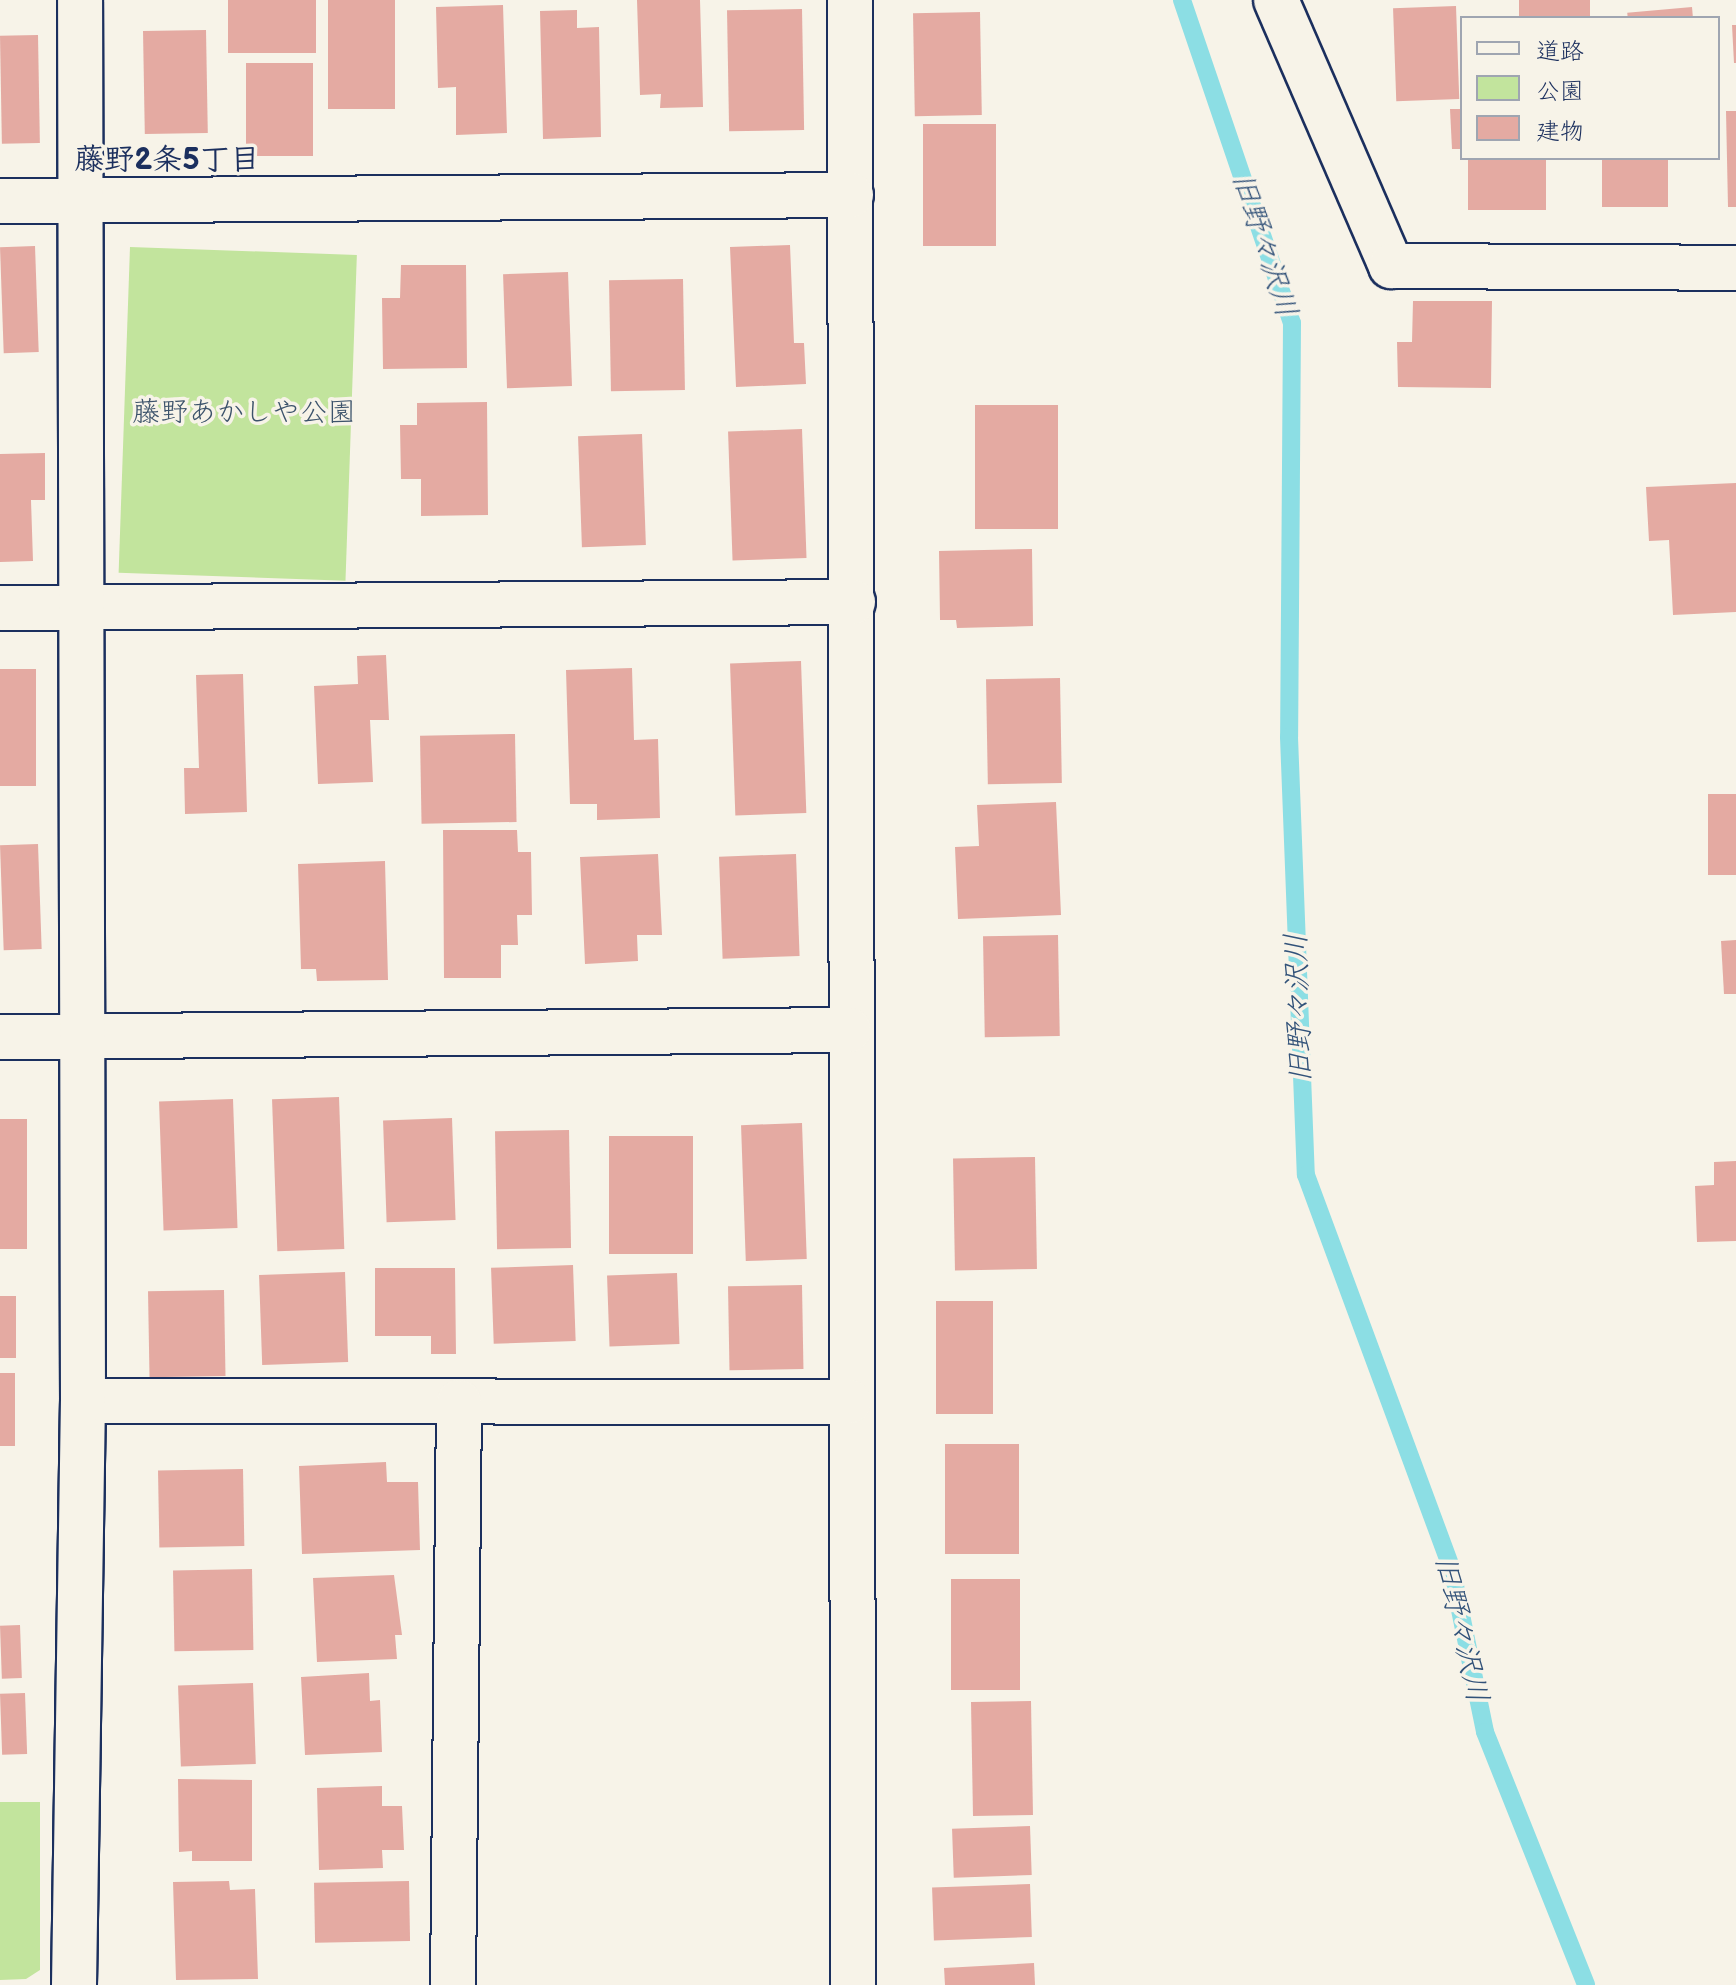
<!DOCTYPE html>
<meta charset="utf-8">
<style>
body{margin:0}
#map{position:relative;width:1736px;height:1985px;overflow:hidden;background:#f7f3e8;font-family:"Balsamiq Sans","Klee One",sans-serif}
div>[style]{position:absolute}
.green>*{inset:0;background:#c2e49d;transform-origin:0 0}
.stream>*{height:18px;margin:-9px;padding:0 9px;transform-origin:9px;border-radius:9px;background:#8cdee4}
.building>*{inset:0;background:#e4aaa2;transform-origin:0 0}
.roads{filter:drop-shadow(2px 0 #1b2f5e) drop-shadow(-2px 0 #1b2f5e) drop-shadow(0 2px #1b2f5e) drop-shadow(0 -2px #1b2f5e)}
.minor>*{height:44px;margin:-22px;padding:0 22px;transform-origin:22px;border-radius:22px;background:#f7f3e8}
span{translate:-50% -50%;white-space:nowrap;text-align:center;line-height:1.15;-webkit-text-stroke:7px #f7f3e8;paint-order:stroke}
.park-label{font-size:28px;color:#3c536b}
.neighbourhood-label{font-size:30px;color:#1b2f5e;font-weight:700}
.water-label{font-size:30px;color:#325279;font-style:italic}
.legend{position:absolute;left:1460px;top:16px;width:260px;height:144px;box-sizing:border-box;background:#f7f3e8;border:2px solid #9fa5b1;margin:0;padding:10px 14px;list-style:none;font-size:24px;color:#1b2f5e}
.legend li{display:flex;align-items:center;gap:16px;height:40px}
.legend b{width:40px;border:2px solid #9fa5b1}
</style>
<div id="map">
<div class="green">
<div style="left:130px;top:247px;width:227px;height:326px;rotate:2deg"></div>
<div style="clip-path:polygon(0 1802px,40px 1802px,40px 1970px,26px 1979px,0 1980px)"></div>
</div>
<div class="stream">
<div style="left:1182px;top:0;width:341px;rotate:71.2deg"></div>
<div style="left:1292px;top:323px;width:414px;rotate:90.4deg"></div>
<div style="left:1289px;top:737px;width:438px;rotate:87.8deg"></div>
<div style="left:1306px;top:1175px;width:417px;rotate:69.7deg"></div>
<div style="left:1451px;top:1566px;width:169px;rotate:78.4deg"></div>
<div style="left:1485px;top:1732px;width:272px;rotate:68.2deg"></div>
</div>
<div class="building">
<div style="left:228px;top:0;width:88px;height:53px"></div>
<div style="left:328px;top:0;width:67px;height:109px"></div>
<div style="clip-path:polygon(637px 0,700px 0,703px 107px,660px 108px,661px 94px,640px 95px)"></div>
<div style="left:1519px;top:0;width:71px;height:18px"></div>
<div style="clip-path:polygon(503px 5px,507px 133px,456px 135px,456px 87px,438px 88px,436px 7px)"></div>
<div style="left:1456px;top:6px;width:93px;height:63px;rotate:88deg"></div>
<div style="left:1692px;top:7px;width:11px;height:65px;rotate:85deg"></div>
<div style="left:802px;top:9px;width:121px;height:75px;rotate:89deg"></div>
<div style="clip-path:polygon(577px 10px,577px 28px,599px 27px,601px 137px,543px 139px,540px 11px)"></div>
<div style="left:980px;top:12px;width:103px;height:67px;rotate:89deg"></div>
<div style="clip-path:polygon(1732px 25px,1736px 25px,1736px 63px,1734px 63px)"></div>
<div style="left:206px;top:30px;width:103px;height:63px;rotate:89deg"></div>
<div style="left:38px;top:35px;width:108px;height:38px;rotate:89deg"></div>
<div style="left:246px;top:63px;width:67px;height:93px"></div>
<div style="clip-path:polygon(1450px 109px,1462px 109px,1462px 149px,1452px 149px)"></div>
<div style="clip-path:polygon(1726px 111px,1736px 111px,1736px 207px,1728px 207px)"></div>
<div style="left:923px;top:124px;width:73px;height:122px"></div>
<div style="left:1468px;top:158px;width:78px;height:52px"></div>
<div style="left:1602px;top:158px;width:66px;height:49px"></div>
<div style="clip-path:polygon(790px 245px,794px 343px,804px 343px,806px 384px,736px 387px,730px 247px)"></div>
<div style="left:35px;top:246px;width:106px;height:35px;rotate:88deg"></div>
<div style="clip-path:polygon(401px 265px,466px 265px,467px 368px,383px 369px,382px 298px,400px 298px)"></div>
<div style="left:568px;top:272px;width:114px;height:65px;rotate:88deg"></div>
<div style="left:683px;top:279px;width:111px;height:74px;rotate:89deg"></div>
<div style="clip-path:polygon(1413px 301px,1492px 301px,1491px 388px,1398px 387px,1397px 342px,1412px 342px)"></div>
<div style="clip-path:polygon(487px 402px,488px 515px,421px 516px,421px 479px,401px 479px,400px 425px,417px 425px,417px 403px)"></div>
<div style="left:975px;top:405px;width:83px;height:124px"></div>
<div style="left:802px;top:429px;width:129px;height:74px;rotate:88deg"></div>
<div style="left:642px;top:434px;width:111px;height:64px;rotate:88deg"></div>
<div style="clip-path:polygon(45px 453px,45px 500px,31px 500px,33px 561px,0 562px,0 454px)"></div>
<div style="clip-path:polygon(1736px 483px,1736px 612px,1673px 615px,1669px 540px,1649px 541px,1646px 487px)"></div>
<div style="clip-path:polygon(1032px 549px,1033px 626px,957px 628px,956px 620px,940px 620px,939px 551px)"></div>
<div style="clip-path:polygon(386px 655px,389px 720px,370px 720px,373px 782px,318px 784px,314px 686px,358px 684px,357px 656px)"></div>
<div style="left:801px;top:661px;width:152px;height:71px;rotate:88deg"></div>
<div style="clip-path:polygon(632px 668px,634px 740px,658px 739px,660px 818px,597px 820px,597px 804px,570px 804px,566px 670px)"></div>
<div style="left:0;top:669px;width:36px;height:117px"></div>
<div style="clip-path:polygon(243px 674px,247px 812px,185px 814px,184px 768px,199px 768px,196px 675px)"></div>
<div style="left:1060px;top:678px;width:105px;height:74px;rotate:89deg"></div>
<div style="left:515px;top:734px;width:88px;height:95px;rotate:89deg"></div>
<div style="left:1736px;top:794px;width:81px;height:28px;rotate:90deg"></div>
<div style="clip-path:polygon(1056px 802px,1061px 915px,958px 919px,955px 847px,979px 846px,977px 805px)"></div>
<div style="clip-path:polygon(443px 830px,517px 830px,518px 852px,531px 852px,532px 915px,517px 915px,518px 945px,501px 945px,501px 978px,444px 978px)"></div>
<div style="left:38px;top:844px;width:105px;height:38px;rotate:88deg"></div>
<div style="clip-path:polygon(658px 854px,662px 935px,637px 935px,638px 961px,585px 964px,580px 857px)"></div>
<div style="left:796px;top:854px;width:102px;height:77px;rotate:88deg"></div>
<div style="clip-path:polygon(385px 861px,388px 980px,317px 981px,316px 969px,301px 969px,298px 864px)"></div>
<div style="left:1058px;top:935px;width:101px;height:75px;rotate:89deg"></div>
<div style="clip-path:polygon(1736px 940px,1736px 994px,1724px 994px,1721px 941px)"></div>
<div style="left:339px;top:1097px;width:152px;height:67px;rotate:88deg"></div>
<div style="left:233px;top:1099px;width:129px;height:74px;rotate:88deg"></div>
<div style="left:452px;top:1118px;width:102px;height:69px;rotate:88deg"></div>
<div style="left:0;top:1119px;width:27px;height:130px"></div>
<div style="left:802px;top:1123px;width:136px;height:61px;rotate:88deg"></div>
<div style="left:569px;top:1130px;width:118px;height:74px;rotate:89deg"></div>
<div style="left:609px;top:1136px;width:84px;height:118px"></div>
<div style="left:1035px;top:1157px;width:112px;height:82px;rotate:89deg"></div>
<div style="clip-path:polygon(1736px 1161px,1736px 1241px,1697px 1242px,1695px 1186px,1714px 1185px,1714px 1162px)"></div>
<div style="left:573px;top:1265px;width:76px;height:82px;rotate:88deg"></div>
<div style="clip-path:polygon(375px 1268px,455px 1268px,456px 1354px,431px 1354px,431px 1336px,375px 1336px)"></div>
<div style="left:345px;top:1272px;width:90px;height:86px;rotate:88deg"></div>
<div style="left:677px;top:1273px;width:71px;height:70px;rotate:88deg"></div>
<div style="left:802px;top:1285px;width:84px;height:74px;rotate:89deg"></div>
<div style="left:224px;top:1290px;width:86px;height:76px;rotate:89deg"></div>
<div style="left:0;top:1296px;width:16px;height:62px"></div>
<div style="left:936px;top:1301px;width:57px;height:113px"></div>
<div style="left:0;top:1373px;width:15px;height:73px"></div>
<div style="left:945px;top:1444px;width:74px;height:110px"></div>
<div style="clip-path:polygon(386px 1462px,387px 1482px,418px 1482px,420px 1550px,302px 1554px,299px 1466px)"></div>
<div style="left:243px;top:1469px;width:77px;height:85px;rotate:89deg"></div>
<div style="left:252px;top:1569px;width:81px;height:79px;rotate:89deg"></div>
<div style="clip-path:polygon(394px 1575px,402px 1635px,395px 1635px,397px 1659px,317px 1662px,313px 1578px)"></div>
<div style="left:951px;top:1579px;width:69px;height:111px"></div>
<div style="left:20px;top:1625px;width:53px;height:20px;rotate:88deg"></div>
<div style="clip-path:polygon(369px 1673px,370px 1701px,380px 1700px,382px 1752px,305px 1755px,301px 1677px)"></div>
<div style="left:253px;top:1683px;width:81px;height:75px;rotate:88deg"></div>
<div style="left:25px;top:1693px;width:61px;height:25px;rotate:88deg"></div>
<div style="left:1031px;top:1701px;width:114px;height:60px;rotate:89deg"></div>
<div style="clip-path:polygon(178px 1779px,252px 1780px,252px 1861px,192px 1861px,192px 1851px,179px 1852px)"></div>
<div style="clip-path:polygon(382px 1786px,382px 1806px,402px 1806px,404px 1850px,382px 1850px,383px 1868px,319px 1870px,317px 1788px)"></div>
<div style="left:1030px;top:1826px;width:49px;height:78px;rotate:88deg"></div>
<div style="clip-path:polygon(229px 1881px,230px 1890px,255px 1889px,258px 1979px,176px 1980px,173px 1882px)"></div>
<div style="left:409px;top:1881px;width:60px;height:95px;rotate:89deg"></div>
<div style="left:1030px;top:1884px;width:53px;height:98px;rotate:88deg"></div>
<div style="clip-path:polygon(1034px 1963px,1035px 1985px,945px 1985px,944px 1968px)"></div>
</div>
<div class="roads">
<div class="minor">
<div style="left:850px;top:0;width:1985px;rotate:89.91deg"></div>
<div style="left:1276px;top:0;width:290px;rotate:66.6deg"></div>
<div style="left:1391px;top:266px;width:345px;rotate:0.3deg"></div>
<div style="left:0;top:201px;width:851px;rotate:-0.4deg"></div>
<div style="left:0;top:608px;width:853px;rotate:-0.4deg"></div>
<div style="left:0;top:1037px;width:849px;rotate:-0.47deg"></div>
<div style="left:83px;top:1401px;width:766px;rotate:0.07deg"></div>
<div style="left:74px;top:1985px;width:584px;rotate:-89.12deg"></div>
<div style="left:83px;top:1401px;width:1401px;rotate:-90.12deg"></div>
<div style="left:453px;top:1985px;width:583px;rotate:-89.41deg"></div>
</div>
</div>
<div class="park-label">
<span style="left:244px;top:413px">藤野あかしや公園</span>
</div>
<div class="neighbourhood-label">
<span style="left:167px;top:160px">藤野2条5丁目</span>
</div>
<div class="water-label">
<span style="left:1264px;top:245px;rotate:72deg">旧野々沢川</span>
<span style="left:1299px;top:1008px;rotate:-92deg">旧野々沢川</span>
<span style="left:1461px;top:1629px;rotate:77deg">旧野々沢川</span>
</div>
<ul class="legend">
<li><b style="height:10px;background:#f7f3e8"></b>道路</li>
<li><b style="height:22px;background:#c2e49d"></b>公園</li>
<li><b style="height:22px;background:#e4aaa2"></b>建物</li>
</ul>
</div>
